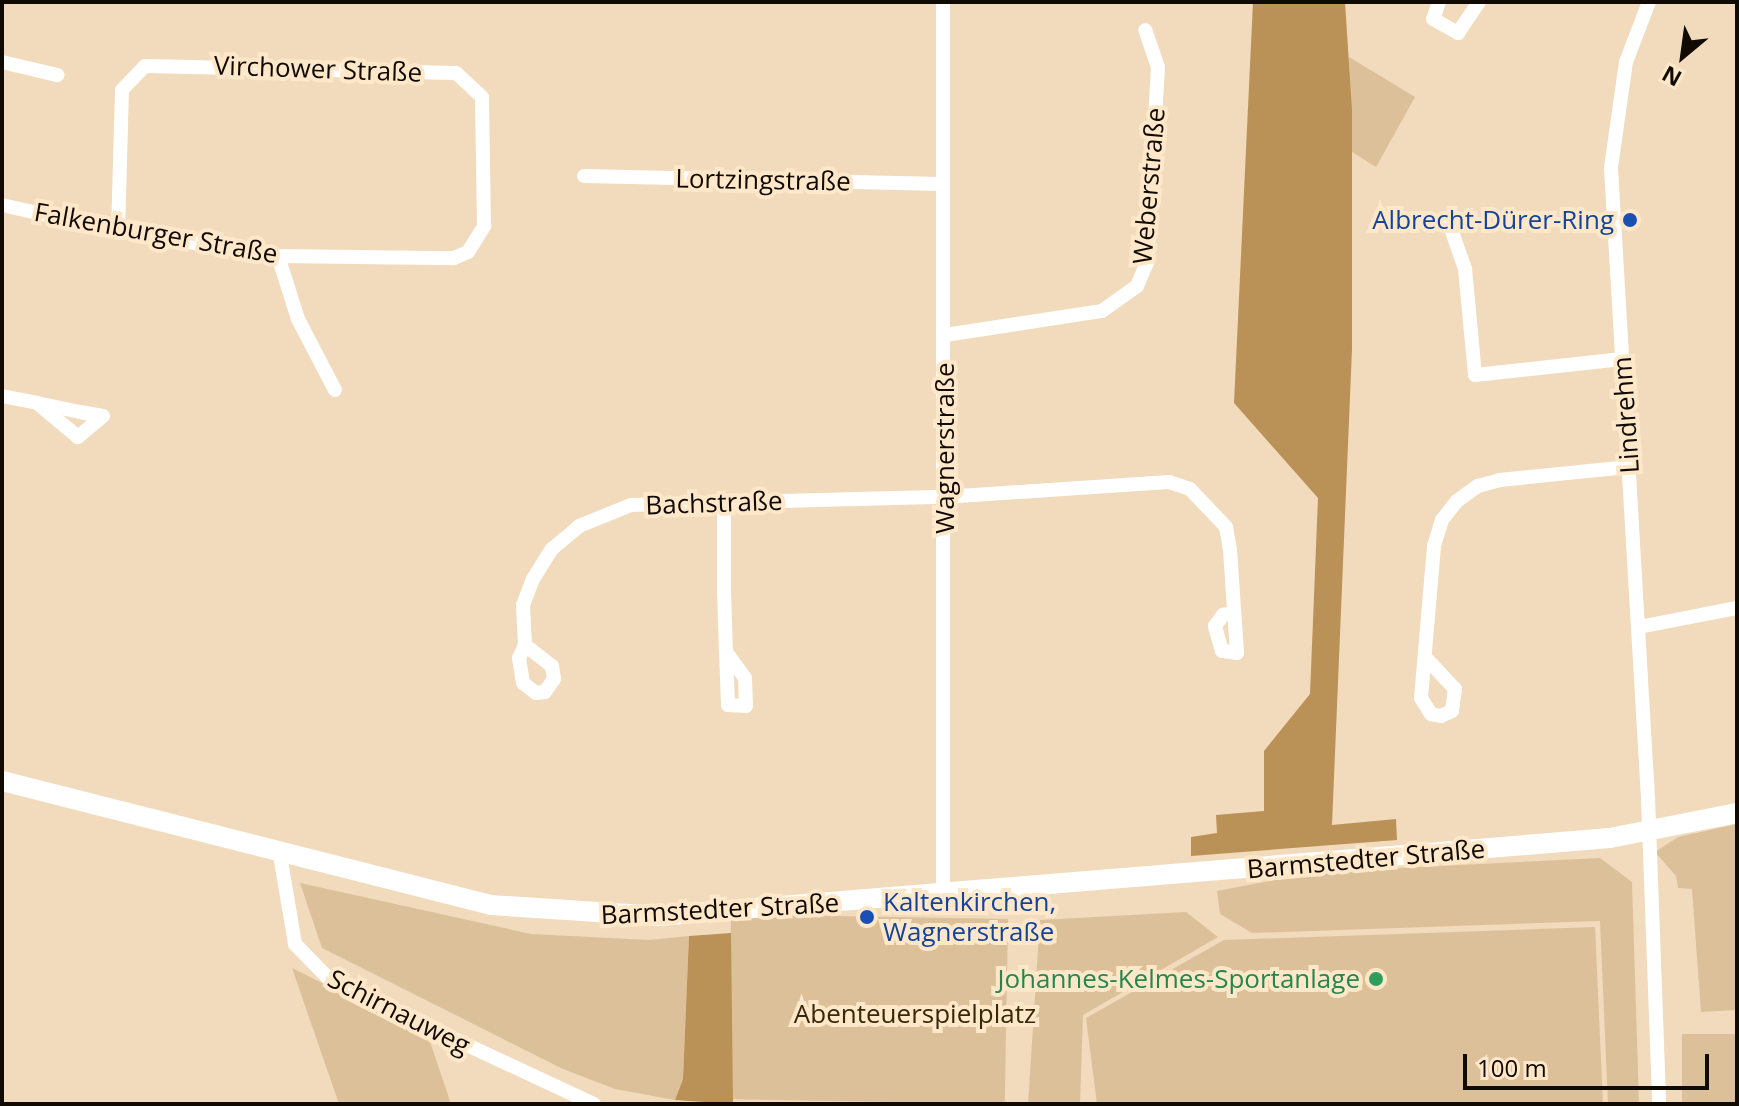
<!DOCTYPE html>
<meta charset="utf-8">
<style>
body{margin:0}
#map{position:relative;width:1739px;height:1106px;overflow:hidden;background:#f1dbbc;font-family:"Open Sans",sans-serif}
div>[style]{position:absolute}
.green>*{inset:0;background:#dcc099;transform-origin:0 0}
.forest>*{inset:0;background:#ba9156}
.minor>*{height:14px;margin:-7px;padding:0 7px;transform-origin:7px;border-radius:7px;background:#fff}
.secondary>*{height:20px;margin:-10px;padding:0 10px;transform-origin:10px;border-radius:10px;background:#fff}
.dots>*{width:22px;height:22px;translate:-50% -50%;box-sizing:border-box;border:4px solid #ffe8c9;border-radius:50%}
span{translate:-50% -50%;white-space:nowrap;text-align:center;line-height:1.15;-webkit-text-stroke:8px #ffe8c9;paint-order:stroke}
.street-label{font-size:26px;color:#110a02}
.transit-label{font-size:26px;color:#164399}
.right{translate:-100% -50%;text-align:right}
.left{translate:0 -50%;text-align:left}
.leisure-label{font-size:26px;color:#27864d}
.park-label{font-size:26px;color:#38270b}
.frame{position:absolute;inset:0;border:4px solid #110a02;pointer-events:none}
.north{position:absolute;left:1643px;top:16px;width:80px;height:80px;-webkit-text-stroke:6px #ffe8c9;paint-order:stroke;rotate:209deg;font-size:22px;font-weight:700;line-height:32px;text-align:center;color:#110a02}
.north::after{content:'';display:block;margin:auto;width:28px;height:36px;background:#110a02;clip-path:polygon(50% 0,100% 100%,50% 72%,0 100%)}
.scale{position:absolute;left:1463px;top:1054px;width:246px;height:36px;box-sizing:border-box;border:4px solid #110a02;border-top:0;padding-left:10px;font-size:24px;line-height:28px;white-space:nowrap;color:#110a02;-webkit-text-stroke:6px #ffe8c9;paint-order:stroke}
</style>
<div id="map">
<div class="green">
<div style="clip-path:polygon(1349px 57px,1415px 97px,1376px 167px,1352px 152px)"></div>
<div style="clip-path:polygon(1737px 824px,1737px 1010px,1701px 1012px,1692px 889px,1678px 888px,1676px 876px,1655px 852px,1678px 837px)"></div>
<div style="clip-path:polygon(1600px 858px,1632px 882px,1639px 1104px,1608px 1104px,1600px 921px,1252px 933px,1220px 914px,1217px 891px,1317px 872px)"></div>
<div style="clip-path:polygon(300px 883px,531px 934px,649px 940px,689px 936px,683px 1079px,675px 1100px,615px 1089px,563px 1069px,322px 948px)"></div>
<div style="clip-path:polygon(1186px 912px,1218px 937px,1083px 1015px,1080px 1104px,1028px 1104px,1040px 920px)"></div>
<div style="left:1008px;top:919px;width:185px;height:277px;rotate:91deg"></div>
<div style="clip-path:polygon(1595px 927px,1603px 1104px,1097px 1104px,1086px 1018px,1224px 940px)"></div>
<div style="clip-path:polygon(292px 968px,428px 1036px,451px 1104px,339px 1104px)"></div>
<div style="left:1737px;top:1034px;width:70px;height:55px;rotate:90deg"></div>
</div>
<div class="forest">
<div style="clip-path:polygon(1253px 2px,1345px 2px,1352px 110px,1352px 349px,1332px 825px,1396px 819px,1397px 840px,1191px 856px,1191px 837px,1217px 833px,1216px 815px,1264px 811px,1264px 751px,1310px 694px,1318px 498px,1234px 403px)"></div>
<div style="clip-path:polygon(731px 933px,733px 1104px,675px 1100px,683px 1079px,689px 936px)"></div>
</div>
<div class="minor">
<div style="left:1439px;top:2px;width:18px;rotate:109deg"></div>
<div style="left:1433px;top:19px;width:29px;rotate:29deg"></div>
<div style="left:1458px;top:33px;width:37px;rotate:-56deg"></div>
<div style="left:1649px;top:2px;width:64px;rotate:111deg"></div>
<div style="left:1626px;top:62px;width:107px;rotate:98.1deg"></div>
<div style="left:1611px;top:168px;width:631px;rotate:86.64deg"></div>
<div style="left:1648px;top:798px;width:306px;rotate:87.9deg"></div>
<div style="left:2px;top:62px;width:57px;rotate:13.3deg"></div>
<div style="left:584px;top:176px;width:358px;rotate:1.3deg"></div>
<div style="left:2px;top:205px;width:119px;rotate:12.6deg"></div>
<div style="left:118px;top:231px;width:162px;rotate:8.9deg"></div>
<div style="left:278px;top:256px;width:176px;rotate:0.7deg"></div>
<div style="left:454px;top:258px;width:15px;rotate:-23deg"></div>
<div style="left:468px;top:252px;width:31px;rotate:-58deg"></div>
<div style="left:484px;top:226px;width:129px;rotate:-90.9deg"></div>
<div style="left:482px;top:97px;width:35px;rotate:-137deg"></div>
<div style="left:456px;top:73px;width:311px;rotate:-178.7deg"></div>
<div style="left:145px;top:66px;width:33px;rotate:134deg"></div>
<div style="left:122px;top:90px;width:141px;rotate:91.6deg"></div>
<div style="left:1449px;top:223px;width:49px;rotate:70.8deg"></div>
<div style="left:1465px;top:269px;width:106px;rotate:84.6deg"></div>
<div style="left:1475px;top:375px;width:148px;rotate:-6.2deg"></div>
<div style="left:278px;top:256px;width:66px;rotate:72.4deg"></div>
<div style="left:298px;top:319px;width:80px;rotate:62.5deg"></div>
<div style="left:945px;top:335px;width:159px;rotate:-8.7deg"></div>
<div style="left:1102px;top:311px;width:43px;rotate:-35.5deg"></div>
<div style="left:1137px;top:286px;width:25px;rotate:-67deg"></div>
<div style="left:1147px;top:263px;width:196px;rotate:-86.8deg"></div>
<div style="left:1158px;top:67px;width:39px;rotate:-109deg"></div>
<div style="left:2px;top:396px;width:36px;rotate:11deg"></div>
<div style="left:37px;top:403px;width:44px;rotate:11.8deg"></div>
<div style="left:80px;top:412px;width:23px;rotate:10deg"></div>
<div style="left:103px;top:416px;width:33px;rotate:140deg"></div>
<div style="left:78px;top:437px;width:53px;rotate:-140.3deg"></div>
<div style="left:724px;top:502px;width:88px;rotate:90deg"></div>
<div style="left:724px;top:590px;width:62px;rotate:88.2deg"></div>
<div style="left:726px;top:652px;width:53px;rotate:87.8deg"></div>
<div style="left:728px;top:705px;width:18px;rotate:3deg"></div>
<div style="left:746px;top:706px;width:28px;rotate:-92deg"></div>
<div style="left:745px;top:678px;width:32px;rotate:-126deg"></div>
<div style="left:1639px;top:627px;width:100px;rotate:-11deg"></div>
<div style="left:525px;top:645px;width:34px;rotate:38deg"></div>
<div style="left:552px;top:666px;width:13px;rotate:81deg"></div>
<div style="left:554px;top:679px;width:16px;rotate:125deg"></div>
<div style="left:545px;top:692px;width:9px;rotate:174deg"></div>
<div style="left:536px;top:693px;width:16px;rotate:-142deg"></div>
<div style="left:523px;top:683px;width:25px;rotate:-99deg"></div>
<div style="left:519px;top:658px;width:14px;rotate:-65deg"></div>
<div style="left:525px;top:645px;width:40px;rotate:-92.9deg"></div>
<div style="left:523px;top:605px;width:28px;rotate:-69deg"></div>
<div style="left:533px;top:579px;width:36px;rotate:-58deg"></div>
<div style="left:552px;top:549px;width:35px;rotate:-40deg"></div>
<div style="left:579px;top:526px;width:56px;rotate:-22deg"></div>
<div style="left:631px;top:505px;width:313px;rotate:-1.5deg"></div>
<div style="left:944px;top:497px;width:225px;rotate:-3.8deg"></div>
<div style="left:1169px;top:482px;width:22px;rotate:18deg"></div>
<div style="left:1190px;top:489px;width:52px;rotate:46.5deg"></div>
<div style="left:1226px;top:527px;width:23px;rotate:80deg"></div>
<div style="left:1230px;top:550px;width:103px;rotate:86.1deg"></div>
<div style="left:1237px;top:653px;width:15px;rotate:-172deg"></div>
<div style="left:1222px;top:651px;width:26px;rotate:-106deg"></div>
<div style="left:1215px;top:626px;width:14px;rotate:-54deg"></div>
<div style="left:1223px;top:615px;width:11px;rotate:-10deg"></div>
<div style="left:1426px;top:658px;width:42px;rotate:46.9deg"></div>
<div style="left:1455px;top:689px;width:22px;rotate:98deg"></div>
<div style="left:1452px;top:711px;width:12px;rotate:156deg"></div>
<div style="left:1441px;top:716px;width:10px;rotate:-169deg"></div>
<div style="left:1431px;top:714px;width:19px;rotate:-122deg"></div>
<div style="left:1421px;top:698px;width:153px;rotate:-85.1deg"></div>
<div style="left:1434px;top:546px;width:27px;rotate:-73deg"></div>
<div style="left:1442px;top:520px;width:24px;rotate:-52deg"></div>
<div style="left:1457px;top:501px;width:26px;rotate:-36deg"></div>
<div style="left:1478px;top:486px;width:23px;rotate:-15deg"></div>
<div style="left:1500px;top:480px;width:130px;rotate:-5.8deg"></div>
<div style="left:280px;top:855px;width:90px;rotate:80.4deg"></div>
<div style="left:295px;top:944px;width:53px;rotate:45.8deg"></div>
<div style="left:332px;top:982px;width:289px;rotate:25deg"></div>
<div style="left:943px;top:894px;width:892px;rotate:-90deg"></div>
</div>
<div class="secondary">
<div style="left:2px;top:781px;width:504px;rotate:14.23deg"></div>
<div style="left:491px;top:905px;width:167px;rotate:3.8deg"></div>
<div style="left:658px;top:916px;width:955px;rotate:-4.68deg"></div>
<div style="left:1610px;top:838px;width:129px;rotate:-11.1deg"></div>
</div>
<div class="dots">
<div style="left:1630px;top:220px;background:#1a4fb4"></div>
<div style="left:867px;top:917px;background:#1a4fb4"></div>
<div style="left:1376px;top:979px;background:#2e9e5b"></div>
</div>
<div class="street-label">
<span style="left:318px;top:69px;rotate:2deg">Virchower Straße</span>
<span style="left:763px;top:180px;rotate:1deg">Lortzingstraße</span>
<span style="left:1149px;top:186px;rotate:-85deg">Weberstraße</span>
<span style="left:156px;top:233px;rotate:10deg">Falkenburger Straße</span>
<span style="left:1626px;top:415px;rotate:-94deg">Lindrehm</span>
<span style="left:945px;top:448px;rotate:-90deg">Wagnerstraße</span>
<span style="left:714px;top:503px;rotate:-2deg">Bachstraße</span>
<span style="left:1366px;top:859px;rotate:-5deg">Barmstedter Straße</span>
<span style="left:720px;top:909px;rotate:-3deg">Barmstedter Straße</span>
<span style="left:399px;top:1012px;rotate:27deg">Schirnauweg</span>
</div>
<div class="transit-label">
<span class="right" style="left:1614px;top:220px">Albrecht-Dürer-Ring</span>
<span class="left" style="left:883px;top:917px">Kaltenkirchen,<br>Wagnerstraße</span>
</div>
<div class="leisure-label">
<span class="right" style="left:1360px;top:979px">Johannes-Kelmes-Sportanlage</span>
</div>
<div class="park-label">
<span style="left:915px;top:1014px">Abenteuerspielplatz</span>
</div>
<div class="frame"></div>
<div class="north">N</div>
<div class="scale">100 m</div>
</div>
